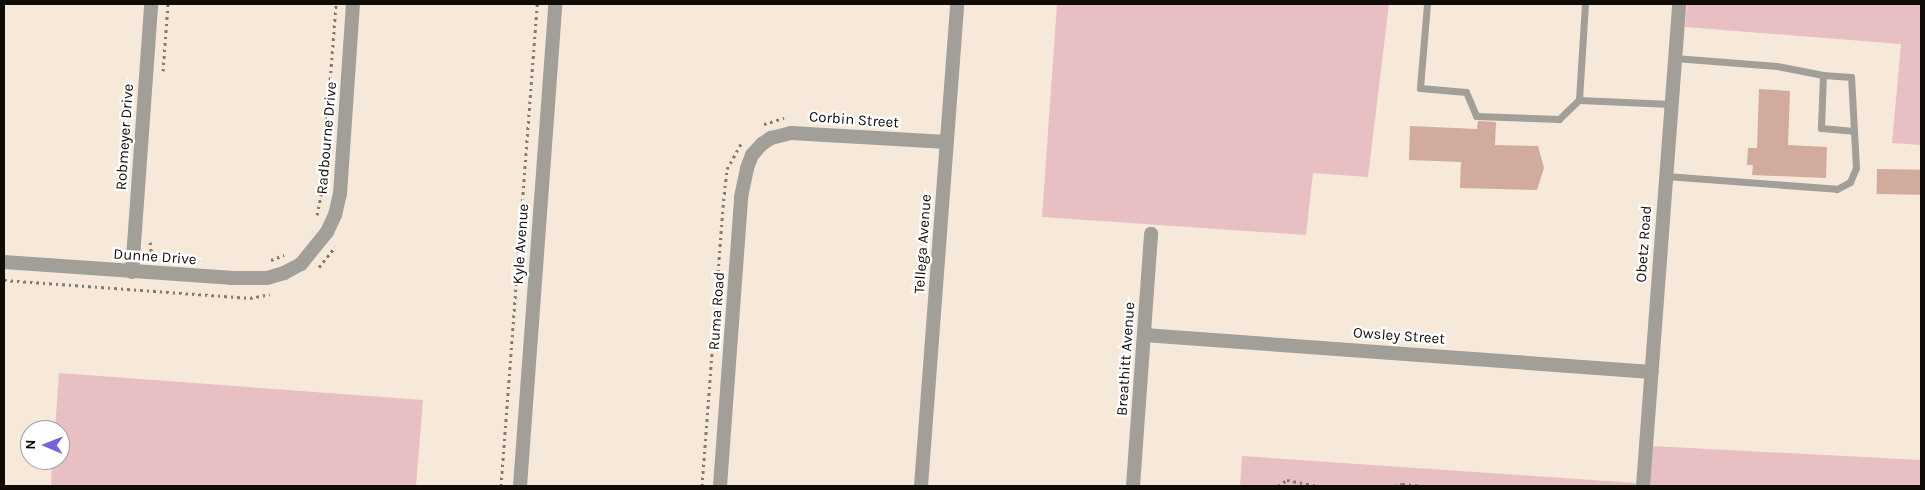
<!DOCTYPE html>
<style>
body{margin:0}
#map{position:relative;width:1925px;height:490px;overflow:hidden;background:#f6e9da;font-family:Karla,sans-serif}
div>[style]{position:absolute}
.green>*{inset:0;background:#e8c0c3}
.building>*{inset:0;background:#d0ab9e;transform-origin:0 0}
.path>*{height:3px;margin-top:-1.5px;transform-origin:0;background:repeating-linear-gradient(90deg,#837a70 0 2.5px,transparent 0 6.5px)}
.lane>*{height:7px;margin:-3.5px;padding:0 3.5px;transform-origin:3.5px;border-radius:3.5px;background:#a19f98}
.street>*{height:14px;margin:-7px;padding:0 7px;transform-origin:7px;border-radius:7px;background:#a19f98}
span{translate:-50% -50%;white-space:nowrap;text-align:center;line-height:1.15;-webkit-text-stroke:4.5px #fff;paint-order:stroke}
.street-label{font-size:15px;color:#100c07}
.frame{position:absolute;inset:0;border:5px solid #100c07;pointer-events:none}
.north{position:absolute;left:20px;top:420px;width:50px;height:50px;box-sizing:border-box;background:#fff;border:1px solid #9f9e9c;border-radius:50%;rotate:271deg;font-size:14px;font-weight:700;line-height:20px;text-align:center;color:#100c07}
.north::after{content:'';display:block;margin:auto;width:18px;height:22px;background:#7564df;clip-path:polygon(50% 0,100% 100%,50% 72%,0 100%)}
</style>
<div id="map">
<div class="green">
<div style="clip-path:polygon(1057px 4px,1389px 4px,1368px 177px,1313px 173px,1306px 235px,1042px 217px)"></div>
<div style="clip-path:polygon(1687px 4px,1921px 4px,1921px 145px,1892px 143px,1901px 44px,1685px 27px)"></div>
<div style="clip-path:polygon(59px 373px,423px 400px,416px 486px,51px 486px,52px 460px,60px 460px,60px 430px,55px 430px)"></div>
<div style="clip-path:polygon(1652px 446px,1921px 460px,1921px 486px,1648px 486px)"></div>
<div style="clip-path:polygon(1242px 456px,1636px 483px,1636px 486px,1240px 486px)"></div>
</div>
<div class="building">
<div style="clip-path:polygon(1759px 89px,1790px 91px,1788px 145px,1827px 147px,1826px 178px,1752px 175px,1753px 165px,1747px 165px,1748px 148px,1757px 148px)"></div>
<div style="clip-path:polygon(1478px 121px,1496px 122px,1495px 145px,1538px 146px,1544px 168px,1537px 190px,1460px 188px,1461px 162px,1409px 160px,1410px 126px,1477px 129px)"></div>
<div style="left:1877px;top:169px;width:44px;height:25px;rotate:1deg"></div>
</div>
<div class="path">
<div style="left:163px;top:71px;width:67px;rotate:-85.7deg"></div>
<div style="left:764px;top:124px;width:21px;rotate:-17deg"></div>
<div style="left:317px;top:215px;width:19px;rotate:-78deg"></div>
<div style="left:321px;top:196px;width:193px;rotate:-85.5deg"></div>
<div style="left:150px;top:242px;width:14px;rotate:82deg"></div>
<div style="left:152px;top:256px;width:2px;rotate:27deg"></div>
<div style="left:271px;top:260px;width:14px;rotate:-21deg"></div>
<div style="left:319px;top:267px;width:26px;rotate:-51deg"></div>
<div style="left:4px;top:280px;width:247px;rotate:4.2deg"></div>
<div style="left:250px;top:298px;width:20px;rotate:-11deg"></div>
<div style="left:501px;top:486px;width:483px;rotate:-85.7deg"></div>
<div style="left:702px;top:486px;width:280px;rotate:-85.7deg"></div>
<div style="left:723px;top:207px;width:38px;rotate:-84deg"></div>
<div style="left:727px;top:169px;width:31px;rotate:-61deg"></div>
<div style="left:1278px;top:486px;width:11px;rotate:-34deg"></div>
<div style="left:1287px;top:480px;width:32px;rotate:11deg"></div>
<div style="left:1394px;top:486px;width:8px;rotate:-14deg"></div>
<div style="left:1402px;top:484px;width:25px;rotate:5deg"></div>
</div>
<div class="lane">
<div style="left:1427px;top:4px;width:84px;rotate:94.8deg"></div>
<div style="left:1420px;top:88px;width:46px;rotate:5deg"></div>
<div style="left:1466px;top:92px;width:26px;rotate:67deg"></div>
<div style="left:1476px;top:116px;width:83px;rotate:2.1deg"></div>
<div style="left:1559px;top:119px;width:28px;rotate:-44deg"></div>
<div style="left:1585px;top:4px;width:96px;rotate:93.6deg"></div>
<div style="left:1579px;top:100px;width:92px;rotate:2.5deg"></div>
<div style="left:1823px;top:75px;width:53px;rotate:92.2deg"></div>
<div style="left:1821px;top:128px;width:33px;rotate:5deg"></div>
<div style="left:1666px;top:176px;width:171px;rotate:4.3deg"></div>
<div style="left:1837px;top:189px;width:15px;rotate:-28deg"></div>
<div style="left:1850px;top:182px;width:15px;rotate:-67deg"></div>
<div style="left:1856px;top:168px;width:91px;rotate:-93.1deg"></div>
<div style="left:1851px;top:77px;width:28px;rotate:-176deg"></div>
<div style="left:1823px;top:75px;width:47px;rotate:-168.9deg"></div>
<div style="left:1777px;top:66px;width:103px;rotate:-175.6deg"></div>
</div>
<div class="street">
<div style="left:4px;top:262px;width:227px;rotate:4deg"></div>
<div style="left:230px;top:278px;width:37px"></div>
<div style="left:267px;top:278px;width:18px;rotate:-16deg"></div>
<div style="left:284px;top:273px;width:19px;rotate:-28deg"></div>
<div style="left:301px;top:264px;width:41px;rotate:-50.9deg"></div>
<div style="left:327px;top:232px;width:19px;rotate:-65deg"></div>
<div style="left:335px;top:215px;width:22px;rotate:-77deg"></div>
<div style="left:340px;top:194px;width:190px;rotate:-86.1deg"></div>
<div style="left:132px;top:272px;width:269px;rotate:-85.9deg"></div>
<div style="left:1144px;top:335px;width:509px;rotate:4.17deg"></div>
<div style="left:520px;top:486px;width:483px;rotate:-85.8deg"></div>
<div style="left:720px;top:486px;width:290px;rotate:-85.8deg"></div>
<div style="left:741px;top:197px;width:30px;rotate:-78deg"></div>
<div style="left:747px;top:168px;width:14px;rotate:-69deg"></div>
<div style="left:752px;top:155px;width:15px;rotate:-48deg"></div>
<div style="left:762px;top:144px;width:11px;rotate:-34deg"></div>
<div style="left:771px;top:138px;width:21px;rotate:-14deg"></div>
<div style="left:791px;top:133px;width:156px;rotate:3.3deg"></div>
<div style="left:921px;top:486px;width:483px;rotate:-85.7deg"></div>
<div style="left:1133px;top:486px;width:253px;rotate:-85.9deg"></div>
<div style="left:1643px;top:486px;width:483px;rotate:-85.7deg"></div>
</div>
<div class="street-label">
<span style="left:854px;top:120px;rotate:4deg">Corbin Street</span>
<span style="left:125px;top:137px;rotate:-86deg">Robmeyer Drive</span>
<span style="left:327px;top:138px;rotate:-85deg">Radbourne Drive</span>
<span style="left:521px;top:244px;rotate:-86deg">Kyle Avenue</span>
<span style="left:923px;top:244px;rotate:-86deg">Tellega Avenue</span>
<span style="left:1644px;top:244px;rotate:-86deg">Obetz Road</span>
<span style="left:155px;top:257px;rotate:4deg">Dunne Drive</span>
<span style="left:717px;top:311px;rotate:-86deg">Ruma Road</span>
<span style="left:1399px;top:336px;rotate:4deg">Owsley Street</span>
<span style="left:1126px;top:359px;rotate:-86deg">Breathitt Avenue</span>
</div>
<div class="frame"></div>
<div class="north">N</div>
</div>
